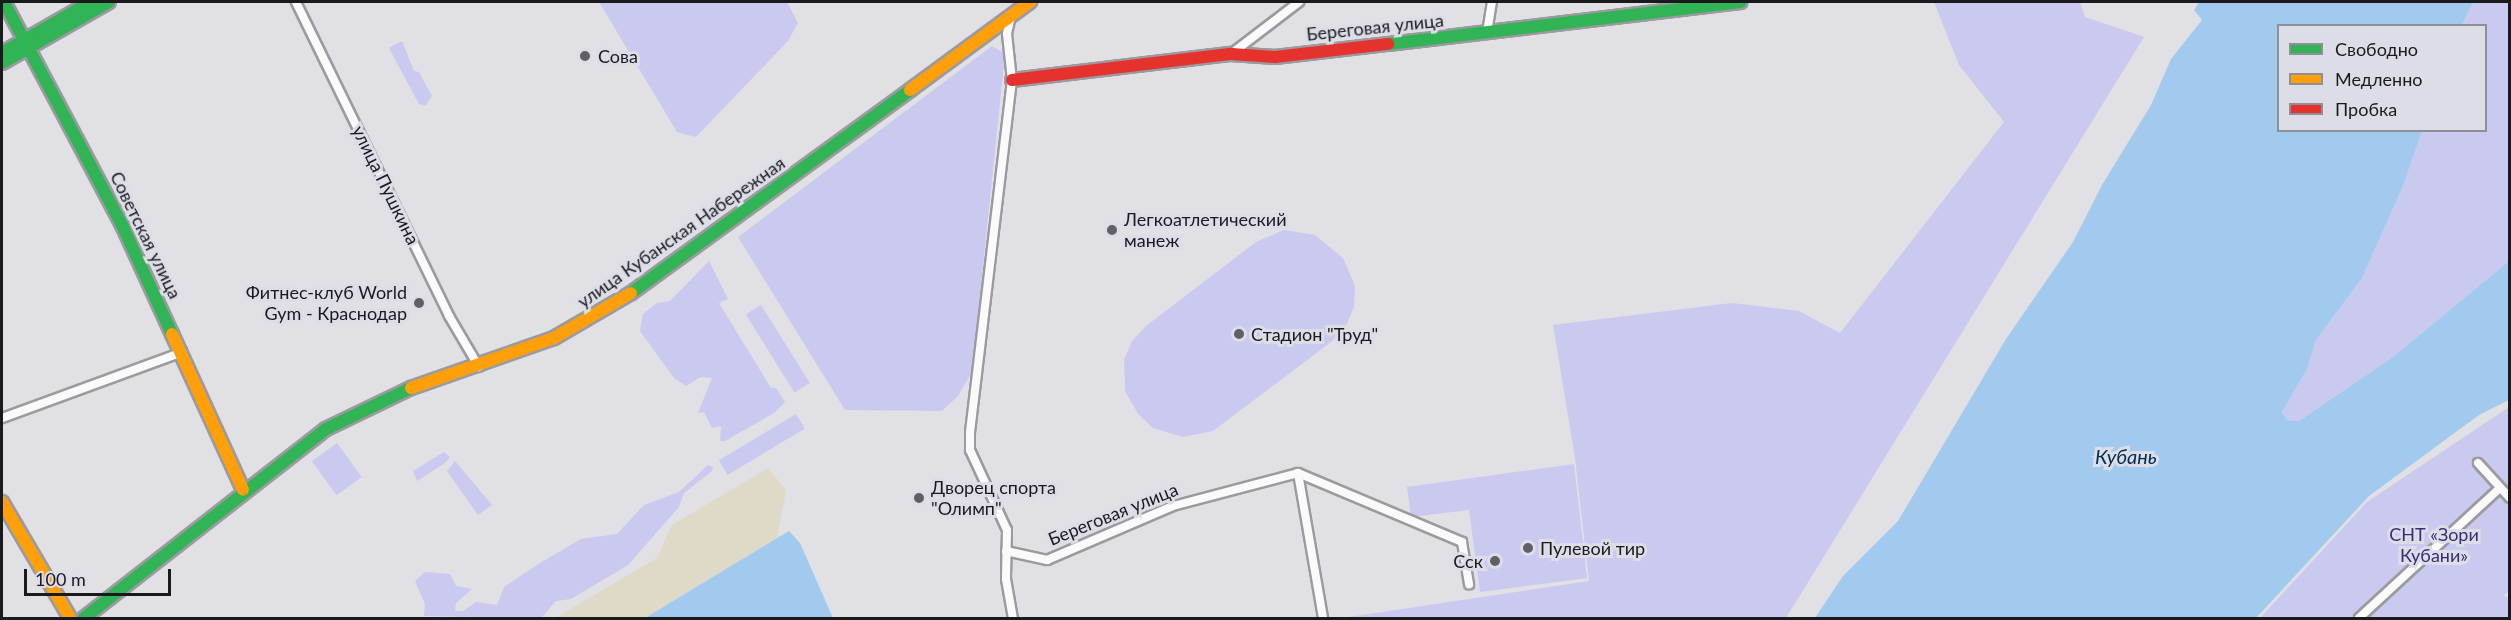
<!DOCTYPE html>
<meta charset="utf-8">
<style>
body{margin:0}
#map{position:relative;width:2511px;height:620px;overflow:hidden;background:#e0e0e5;font-family:Lato,sans-serif}
div>[style]{position:absolute}
.green>*{inset:0;background:#cac9ef;transform-origin:0 0}
.sand>*{inset:0;background:#dfdac8}
.water>*{inset:0;background:#a2caef}
.roads{filter:drop-shadow(2px 0 #9b9b9f) drop-shadow(-2px 0 #9b9b9f) drop-shadow(0 2px #9b9b9f) drop-shadow(0 -2px #9b9b9f)}
.street>*{height:8px;margin:-4px;padding:0 4px;transform-origin:4px;border-radius:4px;background:#fafafb}
.fast>*{height:12px;margin:-6px;padding:0 6px;transform-origin:6px;border-radius:6px;background:#30b455}
.slow>*{height:12px;margin:-6px;padding:0 6px;transform-origin:6px;border-radius:6px;background:#ff9f0a}
.jam>*{height:12px;margin:-6px;padding:0 6px;transform-origin:6px;border-radius:6px;background:#e5322d}
.dots>*{width:16px;height:16px;translate:-50% -50%;box-sizing:border-box;border:3px solid #dddde8;border-radius:50%}
span{translate:-50% -50%;white-space:nowrap;text-align:center;line-height:1.15;-webkit-text-stroke:6px #dddde8;paint-order:stroke}
.street-label{font-size:18px;color:#1a1a1e}
.poi-label{font-size:18px;color:#1a1a1e}
.left{translate:0 -50%;text-align:left}
.right{translate:-100% -50%;text-align:right}
.park-label{font-size:18px;color:#382d79}
.water-label{font-size:20px;color:#012f4f;font-style:italic}
.frame{position:absolute;inset:0;border:3px solid #1a1a1e;pointer-events:none}
.legend{position:absolute;left:2277px;top:24px;width:210px;height:108px;box-sizing:border-box;background:#dddde8;border:2px solid #8f8f97;margin:0;padding:8px 10px;list-style:none;font-size:18px;color:#1a1a1e}
.legend li{display:flex;align-items:center;gap:12px;height:30px}
.legend b{width:30px;border:2px solid #8f8f97}
.scale{position:absolute;left:24px;top:569px;width:147px;height:27px;box-sizing:border-box;border:3px solid #1a1a1e;border-top:0;padding-left:8px;font-size:18px;line-height:21px;white-space:nowrap;color:#1a1a1e;-webkit-text-stroke:4px #dddde8;paint-order:stroke}
</style>
<div id="map">
<div class="green">
<div style="clip-path:polygon(599px 2px,787px 2px,798px 23px,788px 41px,696px 137px,677px 132px)"></div>
<div style="clip-path:polygon(1934px 2px,2080px 2px,2085px 17px,2144px 37px,1786px 618px,1342px 618px,1589px 581px,1575px 458px,1553px 325px,1732px 303px,1799px 311px,1840px 333px,2004px 122px,1959px 65px)"></div>
<div style="clip-path:polygon(2473px 2px,2509px 2px,2509px 261px,2393px 357px,2299px 421px,2287px 420px,2282px 411px,2307px 369px,2316px 340px,2362px 278px,2403px 186px,2422px 131px,2486px 130px,2486px 26px,2462px 25px)"></div>
<div style="clip-path:polygon(402px 41px,414px 71px,419px 72px,432px 96px,425px 106px,419px 104px,389px 48px)"></div>
<div style="clip-path:polygon(992px 46px,1005px 54px,972px 372px,958px 396px,942px 411px,845px 410px,738px 237px)"></div>
<div style="clip-path:polygon(1284px 230px,1315px 235px,1343px 258px,1355px 286px,1354px 307px,1346px 326px,1331px 342px,1213px 431px,1183px 437px,1153px 428px,1138px 414px,1125px 391px,1124px 360px,1132px 341px,1146px 326px,1256px 242px)"></div>
<div style="clip-path:polygon(709px 261px,728px 299px,719px 303px,771px 388px,776px 388px,785px 402px,774px 413px,725px 441px,720px 441px,721px 426px,712px 428px,704px 412px,698px 413px,712px 378px,701px 377px,686px 386px,674px 378px,640px 331px,643px 314px,657px 303px,670px 301px)"></div>
<div style="left:761px;top:305px;width:92px;height:18px;rotate:58deg"></div>
<div style="clip-path:polygon(2509px 407px,2510px 590px,2504px 595px,2509px 599px,2509px 618px,2260px 618px,2367px 502px)"></div>
<div style="left:796px;top:414px;width:17px;height:90px;rotate:59deg"></div>
<div style="left:337px;top:443px;width:42px;height:31px;rotate:54deg"></div>
<div style="clip-path:polygon(444px 452px,450px 457px,445px 463px,417px 481px,413px 471px)"></div>
<div style="clip-path:polygon(455px 461px,492px 505px,478px 515px,447px 471px)"></div>
<div style="clip-path:polygon(1574px 464px,1587px 578px,1480px 592px,1469px 510px,1411px 517px,1407px 487px)"></div>
<div style="clip-path:polygon(708px 465px,713px 467px,712px 471px,684px 493px,679px 507px,628px 565px,571px 599px,556px 601px,541px 618px,424px 616px,425px 604px,415px 581px,425px 572px,450px 574px,456px 586px,472px 589px,456px 603px,455px 611px,463px 611px,476px 602px,497px 605px,504px 587px,540px 563px,581px 539px,617px 534px,644px 505px,679px 492px)"></div>
</div>
<div class="sand">
<div style="clip-path:polygon(768px 468px,786px 490px,777px 538px,645px 618px,555px 618px,657px 558px,672px 525px)"></div>
</div>
<div class="water">
<div style="clip-path:polygon(2199px 2px,2473px 2px,2462px 25px,2278px 26px,2278px 130px,2422px 131px,2403px 186px,2362px 278px,2316px 340px,2307px 369px,2282px 412px,2287px 420px,2299px 421px,2393px 357px,2509px 261px,2509px 400px,2479px 415px,2369px 496px,2256px 618px,1815px 618px,1843px 576px,1898px 521px,2006px 339px,2073px 242px,2102px 185px,2151px 105px,2171px 59px,2202px 20px,2194px 10px)"></div>
<div style="clip-path:polygon(789px 531px,800px 543px,833px 618px,645px 618px)"></div>
</div>
<div class="roads">
<div class="street">
<div style="left:296px;top:2px;width:349px;rotate:64deg"></div>
<div style="left:449px;top:316px;width:59px;rotate:59.5deg"></div>
<div style="left:1011px;top:16px;width:18px;rotate:103deg"></div>
<div style="left:1007px;top:34px;width:46px;rotate:83.8deg"></div>
<div style="left:1012px;top:80px;width:355px;rotate:96.8deg"></div>
<div style="left:970px;top:433px;width:17px;rotate:90deg"></div>
<div style="left:970px;top:450px;width:88px;rotate:65.2deg"></div>
<div style="left:1007px;top:530px;width:49px;rotate:91.2deg"></div>
<div style="left:1006px;top:579px;width:40px;rotate:80deg"></div>
<div style="left:1487px;top:33px;width:31px;rotate:-81deg"></div>
<div style="left:1231px;top:54px;width:86px;rotate:-37.4deg"></div>
<div style="left:2px;top:418px;width:192px;rotate:-20.1deg"></div>
<div style="left:2478px;top:463px;width:47px;rotate:47.6deg"></div>
<div style="left:1298px;top:473px;width:147px;rotate:80.2deg"></div>
<div style="left:1006px;top:551px;width:42px;rotate:12.4deg"></div>
<div style="left:1047px;top:560px;width:137px;rotate:-23.2deg"></div>
<div style="left:1173px;top:506px;width:129px;rotate:-14.8deg"></div>
<div style="left:1298px;top:473px;width:178px;rotate:22.8deg"></div>
<div style="left:1462px;top:542px;width:43px;rotate:80.5deg"></div>
<div style="left:2359px;top:618px;width:190px;rotate:-42.7deg"></div>
</div>
<div class="fast">
<div style="left:4px;top:2px;width:255px;rotate:62.1deg"></div>
<div style="left:123px;top:227px;width:118px;rotate:65.4deg"></div>
<div style="left:1388px;top:44px;width:355px;rotate:-6.8deg"></div>
<div style="left:2px;top:53px;width:103px;rotate:-29.8deg"></div>
<div style="left:2px;top:63px;width:123px;rotate:-29.7deg"></div>
<div style="left:631px;top:293px;width:345px;rotate:-36deg"></div>
<div style="left:84px;top:618px;width:307px;rotate:-38deg"></div>
<div style="left:326px;top:429px;width:94px;rotate:-25.8deg"></div>
</div>
<div class="slow">
<div style="left:910px;top:90px;width:149px;rotate:-36.3deg"></div>
<div style="left:172px;top:334px;width:171px;rotate:65.5deg"></div>
<div style="left:411px;top:388px;width:151px;rotate:-19.3deg"></div>
<div style="left:554px;top:338px;width:89px;rotate:-30.3deg"></div>
<div style="left:2px;top:502px;width:134px;rotate:59.6deg"></div>
</div>
<div class="jam">
<div style="left:1012px;top:80px;width:221px;rotate:-6.8deg"></div>
<div style="left:1231px;top:54px;width:44px;rotate:3.9deg"></div>
<div style="left:1275px;top:57px;width:114px;rotate:-6.6deg"></div>
</div>
</div>
<div class="dots">
<div style="left:585px;top:56px;background:#5f5f64"></div>
<div style="left:1112px;top:230px;background:#5f5f64"></div>
<div style="left:419px;top:303px;background:#5f5f64"></div>
<div style="left:1239px;top:334px;background:#5f5f64"></div>
<div style="left:919px;top:498px;background:#5f5f64"></div>
<div style="left:1528px;top:548px;background:#5f5f64"></div>
<div style="left:1495px;top:561px;background:#5f5f64"></div>
</div>
<div class="street-label">
<span style="left:1375px;top:27px;rotate:-6deg">Береговая улица</span>
<span style="left:386px;top:185px;rotate:64deg">улица Пушкина</span>
<span style="left:681px;top:232px;rotate:-35deg">улица Кубанская Набережная</span>
<span style="left:146px;top:235px;rotate:64deg">Советская улица</span>
<span style="left:1113px;top:514px;rotate:-22deg">Береговая улица</span>
</div>
<div class="poi-label">
<span class="left" style="left:598px;top:56px">Сова</span>
<span class="left" style="left:1124px;top:230px">Легкоатлетический<br>манеж</span>
<span class="right" style="left:407px;top:303px">Фитнес-клуб World<br>Gym - Краснодар</span>
<span class="left" style="left:1251px;top:334px">Стадион "Труд"</span>
<span class="left" style="left:931px;top:498px">Дворец спорта<br>"Олимп"</span>
<span class="left" style="left:1540px;top:548px">Пулевой тир</span>
<span class="right" style="left:1483px;top:561px">Сск</span>
</div>
<div class="park-label">
<span style="left:2434px;top:545px">СНТ «Зори<br>Кубани»</span>
</div>
<div class="water-label">
<span style="left:2126px;top:456px">Кубань</span>
</div>
<div class="frame"></div>
<ul class="legend">
<li><b style="height:8px;background:#30b455"></b>Свободно</li>
<li><b style="height:8px;background:#ff9f0a"></b>Медленно</li>
<li><b style="height:8px;background:#e5322d"></b>Пробка</li>
</ul>
<div class="scale">100 m</div>
</div>
